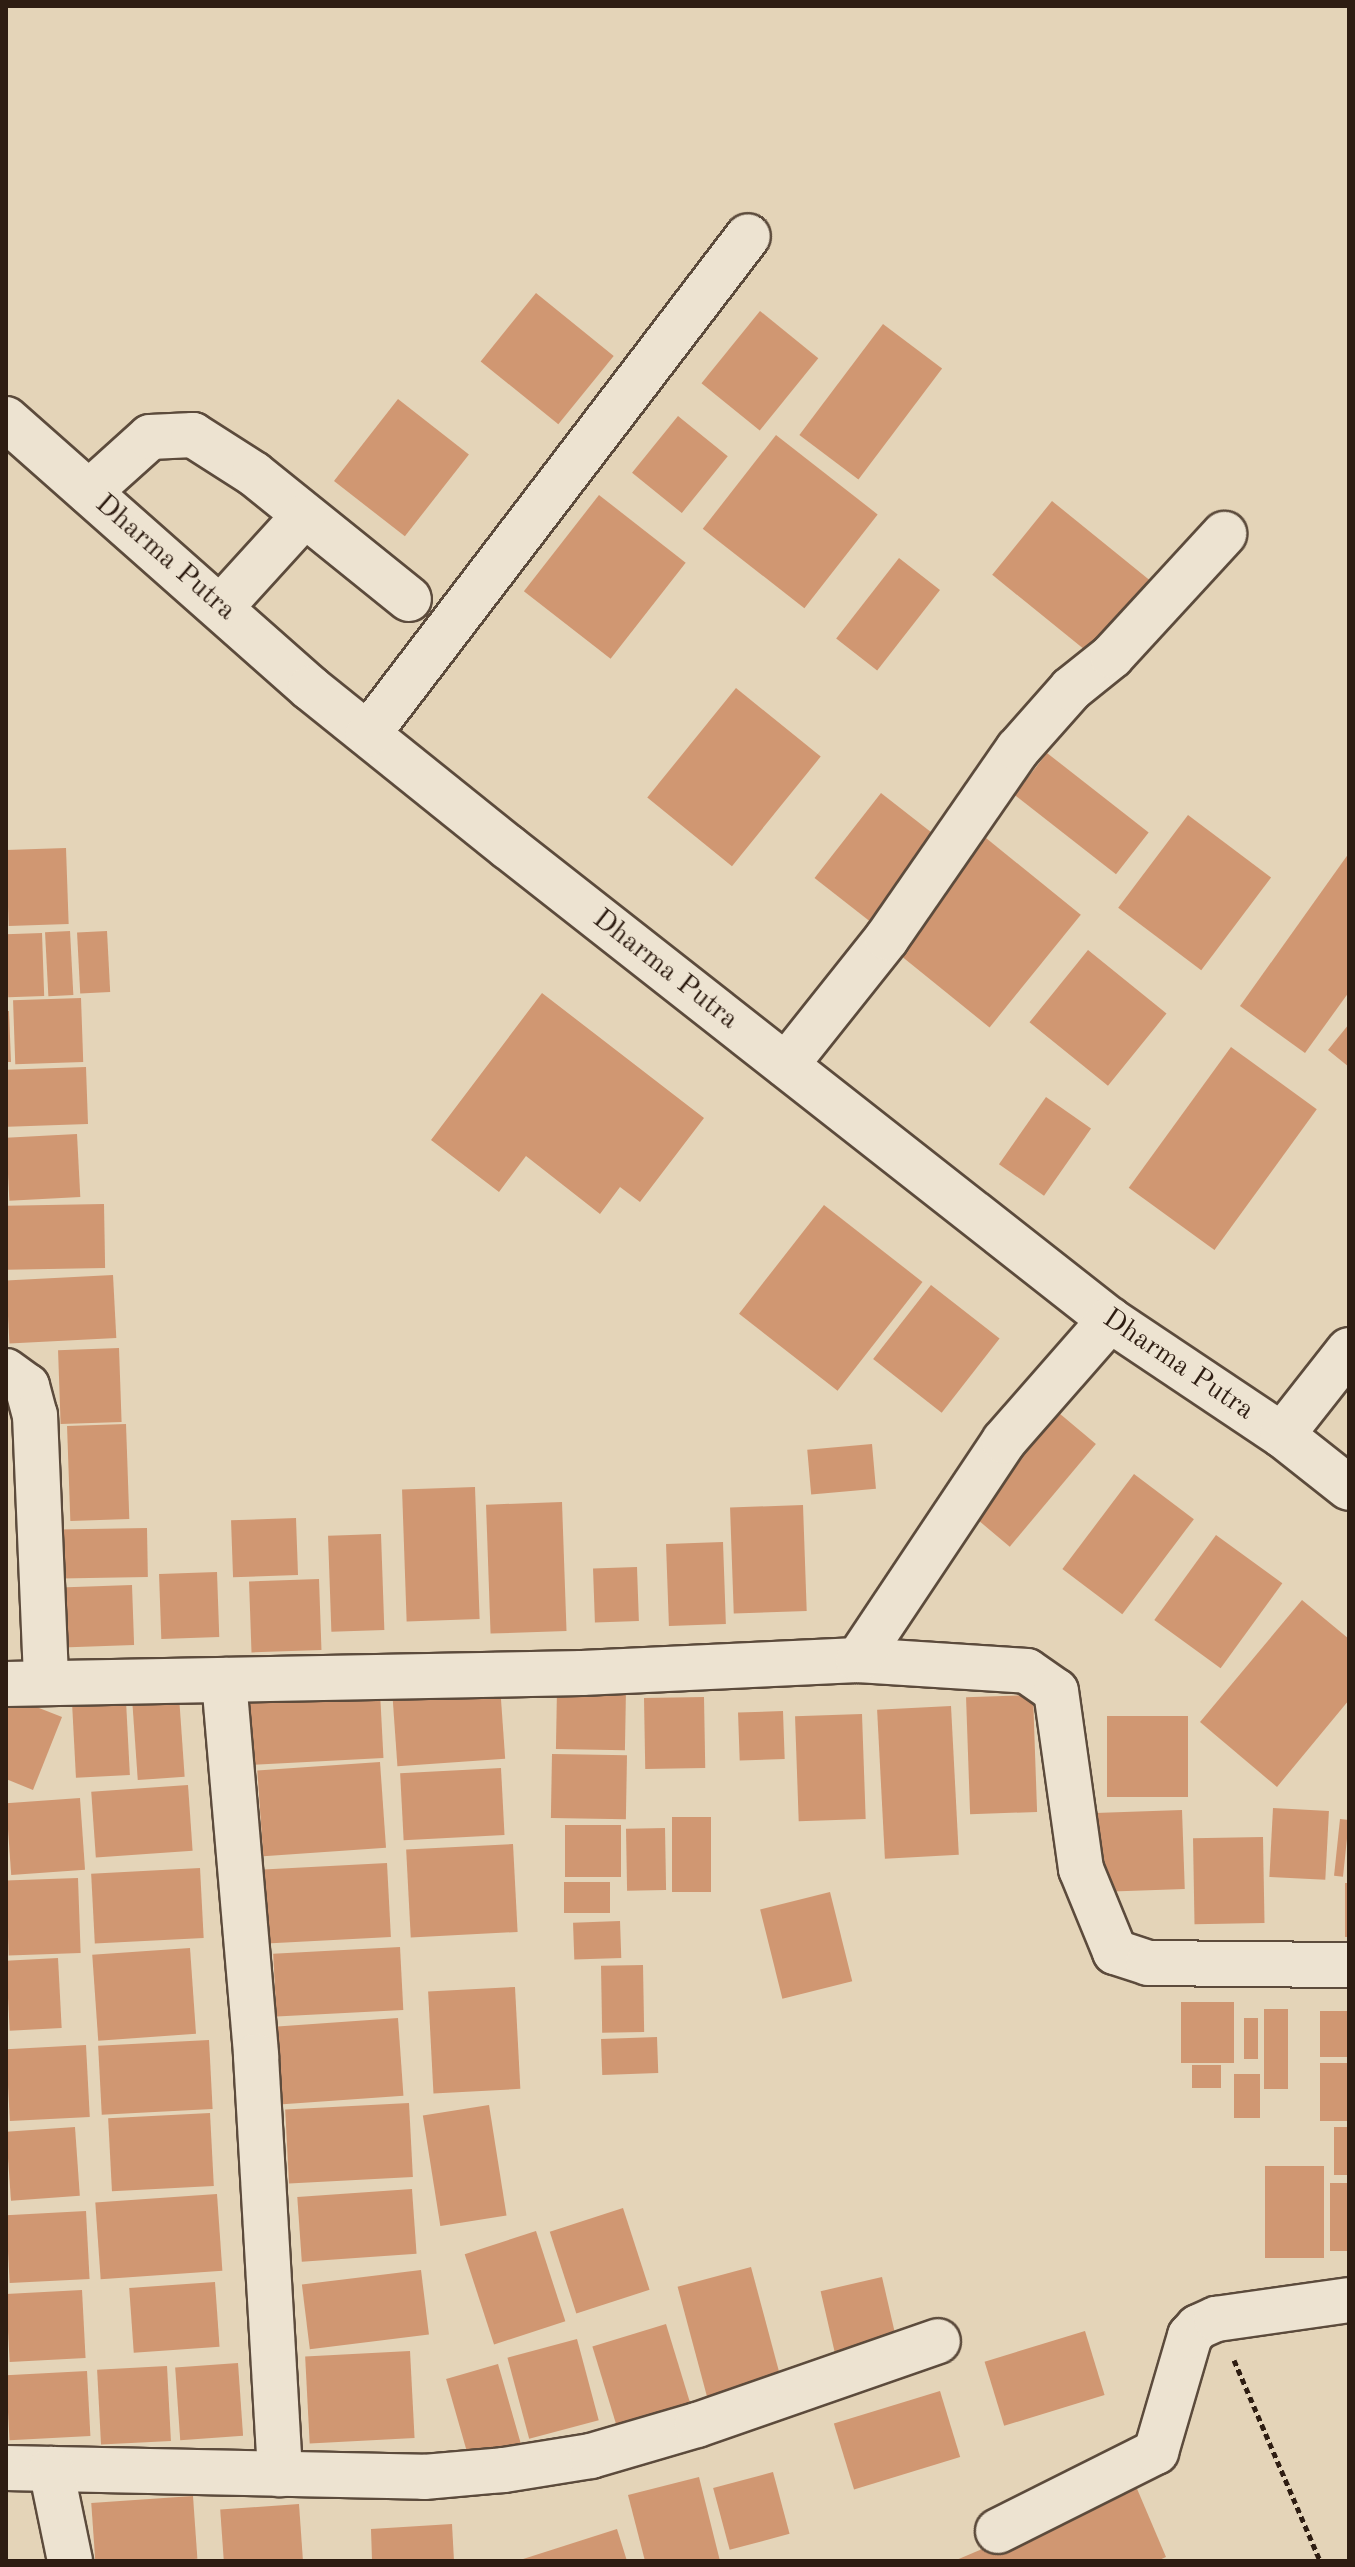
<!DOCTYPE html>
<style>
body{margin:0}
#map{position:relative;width:1355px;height:2567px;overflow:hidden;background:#e4d4b8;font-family:"Old Standard TT",serif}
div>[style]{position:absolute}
.building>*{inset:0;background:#d09772;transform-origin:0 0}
.path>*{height:5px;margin-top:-2.5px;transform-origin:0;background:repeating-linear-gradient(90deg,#2e1d12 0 6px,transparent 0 10px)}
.roads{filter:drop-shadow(2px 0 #5c4b3c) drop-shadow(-2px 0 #5c4b3c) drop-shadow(0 2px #5c4b3c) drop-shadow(0 -2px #5c4b3c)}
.minor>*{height:44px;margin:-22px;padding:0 22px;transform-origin:22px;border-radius:22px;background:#ede3d1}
span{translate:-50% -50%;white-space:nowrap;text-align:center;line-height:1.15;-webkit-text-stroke:7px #ede3d1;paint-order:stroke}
.street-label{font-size:28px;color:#2e1d12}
.frame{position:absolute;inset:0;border:8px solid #2e1d12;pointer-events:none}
</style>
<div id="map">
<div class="building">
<div style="left:536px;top:293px;width:100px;height:88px;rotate:39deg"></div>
<div style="left:760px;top:311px;width:75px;height:93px;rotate:39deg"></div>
<div style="left:883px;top:324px;width:74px;height:139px;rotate:37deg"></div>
<div style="left:398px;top:399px;width:90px;height:104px;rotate:38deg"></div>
<div style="left:678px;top:416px;width:64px;height:73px;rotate:39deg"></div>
<div style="left:776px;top:435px;width:129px;height:119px;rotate:38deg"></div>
<div style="left:599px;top:495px;width:110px;height:122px;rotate:38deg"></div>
<div style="left:1052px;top:501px;width:127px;height:95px;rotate:39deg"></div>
<div style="left:899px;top:558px;width:52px;height:102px;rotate:38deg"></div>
<div style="left:736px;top:688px;width:109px;height:141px;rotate:39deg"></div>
<div style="left:1047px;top:753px;width:129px;height:53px;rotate:38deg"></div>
<div style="left:881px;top:793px;width:73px;height:108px;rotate:38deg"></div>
<div style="left:1188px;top:815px;width:104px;height:116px;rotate:37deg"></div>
<div style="left:986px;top:838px;width:122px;height:145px;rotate:39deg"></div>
<div style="left:66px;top:848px;width:76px;height:60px;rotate:88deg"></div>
<div style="clip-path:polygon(1349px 853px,1349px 992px,1305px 1053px,1240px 1006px)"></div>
<div style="left:70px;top:931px;width:64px;height:25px;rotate:87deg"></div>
<div style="left:107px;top:931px;width:61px;height:30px;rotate:87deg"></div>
<div style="left:42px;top:933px;width:63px;height:36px;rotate:88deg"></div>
<div style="left:1088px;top:950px;width:101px;height:93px;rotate:39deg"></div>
<div style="clip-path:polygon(542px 993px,704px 1118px,640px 1202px,620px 1187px,600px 1214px,526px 1156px,499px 1192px,431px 1140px)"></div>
<div style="left:81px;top:998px;width:64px;height:68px;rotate:88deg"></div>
<div style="clip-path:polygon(6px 1011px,9px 1011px,11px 1062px,6px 1062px)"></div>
<div style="clip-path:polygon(1349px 1024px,1349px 1067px,1328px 1050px)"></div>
<div style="left:1231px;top:1047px;width:106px;height:174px;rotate:36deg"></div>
<div style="left:86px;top:1067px;width:57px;height:80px;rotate:88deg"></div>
<div style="left:1046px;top:1097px;width:55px;height:82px;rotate:35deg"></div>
<div style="left:77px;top:1134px;width:63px;height:71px;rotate:87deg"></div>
<div style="left:104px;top:1204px;width:64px;height:98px;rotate:89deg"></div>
<div style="left:824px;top:1205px;width:125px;height:138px;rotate:38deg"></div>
<div style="left:113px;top:1275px;width:63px;height:107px;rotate:87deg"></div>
<div style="left:931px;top:1285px;width:87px;height:94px;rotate:38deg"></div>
<div style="left:119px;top:1348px;width:74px;height:61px;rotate:88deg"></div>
<div style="left:1053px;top:1408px;width:56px;height:134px;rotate:40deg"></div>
<div style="left:126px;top:1424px;width:95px;height:59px;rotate:88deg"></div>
<div style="left:872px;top:1444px;width:45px;height:65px;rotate:85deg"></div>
<div style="left:1134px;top:1474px;width:75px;height:119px;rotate:37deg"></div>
<div style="left:475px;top:1487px;width:132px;height:73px;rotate:88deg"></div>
<div style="left:562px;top:1502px;width:129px;height:76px;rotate:88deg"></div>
<div style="left:803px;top:1505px;width:106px;height:73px;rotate:88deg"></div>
<div style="left:296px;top:1518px;width:57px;height:65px;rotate:88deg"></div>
<div style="left:147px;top:1528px;width:49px;height:88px;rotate:89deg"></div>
<div style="left:381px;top:1534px;width:96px;height:53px;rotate:88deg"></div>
<div style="left:1216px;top:1535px;width:82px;height:105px;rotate:36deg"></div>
<div style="left:723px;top:1542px;width:82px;height:57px;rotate:88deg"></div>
<div style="left:637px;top:1567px;width:54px;height:44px;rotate:88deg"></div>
<div style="left:217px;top:1572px;width:65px;height:58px;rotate:88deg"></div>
<div style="left:319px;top:1579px;width:71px;height:70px;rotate:88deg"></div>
<div style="left:132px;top:1585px;width:60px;height:72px;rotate:88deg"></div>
<div style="clip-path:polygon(1302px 1600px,1349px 1639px,1349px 1700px,1277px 1787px,1200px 1722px)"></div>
<div style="left:500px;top:1685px;width:74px;height:108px;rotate:86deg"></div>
<div style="left:557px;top:1688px;width:69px;height:61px;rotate:1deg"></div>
<div style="left:380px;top:1692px;width:66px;height:135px;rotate:87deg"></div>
<div style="clip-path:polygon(6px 1695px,62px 1717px,33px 1790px,6px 1779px)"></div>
<div style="left:1033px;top:1695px;width:117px;height:67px;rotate:88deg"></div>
<div style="left:179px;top:1696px;width:81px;height:47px;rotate:86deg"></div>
<div style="left:704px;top:1697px;width:71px;height:60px;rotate:89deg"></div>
<div style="left:126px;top:1701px;width:74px;height:54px;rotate:87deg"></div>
<div style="left:951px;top:1706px;width:149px;height:74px;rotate:87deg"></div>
<div style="left:783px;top:1711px;width:48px;height:45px;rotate:88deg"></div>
<div style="left:862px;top:1714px;width:105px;height:67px;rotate:88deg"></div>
<div style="left:1188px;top:1716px;width:81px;height:81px;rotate:90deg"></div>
<div style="left:552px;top:1754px;width:75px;height:64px;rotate:1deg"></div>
<div style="left:380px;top:1762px;width:86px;height:123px;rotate:86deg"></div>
<div style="left:501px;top:1768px;width:67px;height:101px;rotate:87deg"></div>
<div style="left:188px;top:1785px;width:66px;height:97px;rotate:86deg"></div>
<div style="left:80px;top:1798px;width:72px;height:74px;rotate:86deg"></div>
<div style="left:1273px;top:1808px;width:56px;height:69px;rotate:3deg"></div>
<div style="left:1182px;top:1810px;width:79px;height:87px;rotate:88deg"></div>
<div style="left:672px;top:1817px;width:39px;height:75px"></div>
<div style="left:1340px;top:1819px;width:9px;height:57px;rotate:6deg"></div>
<div style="left:621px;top:1825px;width:52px;height:56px;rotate:90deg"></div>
<div style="left:665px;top:1828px;width:62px;height:39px;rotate:89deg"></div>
<div style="left:1263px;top:1837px;width:86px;height:70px;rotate:89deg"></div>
<div style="left:513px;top:1844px;width:88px;height:107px;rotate:87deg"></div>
<div style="left:387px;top:1863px;width:74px;height:134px;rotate:87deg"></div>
<div style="left:200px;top:1868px;width:70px;height:109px;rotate:87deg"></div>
<div style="left:78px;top:1878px;width:75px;height:72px;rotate:88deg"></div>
<div style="left:610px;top:1882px;width:31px;height:46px;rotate:90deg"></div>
<div style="left:1345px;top:1883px;width:4px;height:54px"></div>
<div style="left:830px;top:1892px;width:92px;height:72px;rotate:76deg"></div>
<div style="left:620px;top:1921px;width:37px;height:47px;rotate:88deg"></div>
<div style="left:400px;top:1947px;width:63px;height:127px;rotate:87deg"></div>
<div style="left:190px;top:1948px;width:86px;height:98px;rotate:86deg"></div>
<div style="left:58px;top:1958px;width:70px;height:52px;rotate:87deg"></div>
<div style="left:643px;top:1965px;width:67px;height:42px;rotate:89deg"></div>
<div style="left:515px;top:1987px;width:102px;height:87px;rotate:87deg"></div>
<div style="left:1181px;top:2002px;width:53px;height:61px"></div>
<div style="left:1264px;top:2009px;width:24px;height:80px"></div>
<div style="left:1320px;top:2011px;width:29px;height:46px"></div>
<div style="left:398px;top:2018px;width:78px;height:128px;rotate:86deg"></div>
<div style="left:1244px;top:2018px;width:14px;height:41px"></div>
<div style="left:657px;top:2037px;width:36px;height:56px;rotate:88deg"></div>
<div style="left:209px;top:2040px;width:69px;height:111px;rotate:87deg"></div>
<div style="left:86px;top:2045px;width:72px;height:80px;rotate:87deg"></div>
<div style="left:1349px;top:2063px;width:58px;height:29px;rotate:90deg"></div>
<div style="left:1221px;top:2065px;width:23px;height:29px;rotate:90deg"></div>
<div style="left:1234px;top:2074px;width:26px;height:44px"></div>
<div style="left:409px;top:2103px;width:74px;height:124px;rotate:87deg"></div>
<div style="left:489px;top:2105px;width:112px;height:67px;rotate:81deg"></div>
<div style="left:210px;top:2113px;width:73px;height:102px;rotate:87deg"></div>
<div style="left:75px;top:2127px;width:69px;height:69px;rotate:86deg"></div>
<div style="left:1334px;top:2127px;width:15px;height:48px"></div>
<div style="left:1265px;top:2166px;width:59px;height:92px"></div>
<div style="left:1330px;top:2183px;width:19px;height:68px"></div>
<div style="left:412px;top:2189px;width:65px;height:115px;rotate:86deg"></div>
<div style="left:217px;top:2194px;width:77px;height:122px;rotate:86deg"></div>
<div style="left:623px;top:2208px;width:86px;height:77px;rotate:72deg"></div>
<div style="left:86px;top:2211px;width:68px;height:80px;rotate:87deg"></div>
<div style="left:536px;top:2231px;width:95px;height:75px;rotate:72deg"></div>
<div style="left:751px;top:2267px;width:118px;height:76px;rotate:75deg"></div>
<div style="left:421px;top:2270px;width:65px;height:120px;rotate:83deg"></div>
<div style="left:882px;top:2277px;width:63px;height:63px;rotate:77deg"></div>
<div style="left:215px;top:2282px;width:65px;height:86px;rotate:86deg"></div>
<div style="left:82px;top:2290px;width:68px;height:76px;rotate:87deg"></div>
<div style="left:666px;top:2324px;width:86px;height:77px;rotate:73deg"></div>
<div style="left:1085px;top:2331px;width:67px;height:105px;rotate:73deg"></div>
<div style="left:577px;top:2339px;width:84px;height:72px;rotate:75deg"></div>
<div style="left:410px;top:2351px;width:87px;height:105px;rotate:87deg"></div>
<div style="left:238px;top:2363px;width:73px;height:63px;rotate:86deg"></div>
<div style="left:498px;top:2364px;width:84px;height:54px;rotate:74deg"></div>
<div style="left:167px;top:2366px;width:75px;height:70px;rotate:87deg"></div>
<div style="left:87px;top:2371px;width:65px;height:81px;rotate:87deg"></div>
<div style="left:940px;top:2391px;width:69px;height:111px;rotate:73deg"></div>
<div style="left:773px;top:2472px;width:64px;height:62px;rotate:75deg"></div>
<div style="clip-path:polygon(699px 2477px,720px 2561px,645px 2561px,628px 2495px)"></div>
<div style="clip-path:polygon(1135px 2484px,1166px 2557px,1157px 2561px,954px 2561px)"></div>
<div style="left:193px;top:2496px;width:63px;height:102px;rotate:86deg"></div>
<div style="left:299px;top:2504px;width:57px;height:79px;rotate:86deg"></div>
<div style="clip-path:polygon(452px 2524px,454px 2561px,372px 2561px,371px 2529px)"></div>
<div style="clip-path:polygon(617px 2529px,627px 2561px,520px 2561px,520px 2560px)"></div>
</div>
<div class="path">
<div style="left:1234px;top:2360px;width:219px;rotate:66.8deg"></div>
</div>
<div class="roads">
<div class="minor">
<div style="left:6px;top:419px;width:406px;rotate:41.5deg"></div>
<div style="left:310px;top:688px;width:254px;rotate:38.8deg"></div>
<div style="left:508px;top:847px;width:766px;rotate:38.16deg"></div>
<div style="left:1110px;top:1320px;width:207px;rotate:33.8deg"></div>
<div style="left:1282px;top:1435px;width:85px;rotate:38.3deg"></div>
<div style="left:89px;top:492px;width:82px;rotate:-42deg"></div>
<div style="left:150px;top:437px;width:43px;rotate:-2.7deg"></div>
<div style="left:193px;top:435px;width:72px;rotate:32.6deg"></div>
<div style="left:254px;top:474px;width:199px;rotate:38.9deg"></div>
<div style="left:221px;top:607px;width:122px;rotate:-47.7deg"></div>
<div style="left:368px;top:734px;width:626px;rotate:-52.65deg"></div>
<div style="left:786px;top:1065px;width:162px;rotate:-51.5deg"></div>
<div style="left:887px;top:938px;width:230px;rotate:-55.3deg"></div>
<div style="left:1018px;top:749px;width:80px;rotate:-48.5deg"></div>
<div style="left:1071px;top:689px;width:53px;rotate:-38.8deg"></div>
<div style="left:1112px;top:656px;width:166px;rotate:-47.4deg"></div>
<div style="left:6px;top:1371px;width:26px;rotate:36deg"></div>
<div style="left:27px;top:1386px;width:30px;rotate:75deg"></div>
<div style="left:35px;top:1415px;width:265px;rotate:87.6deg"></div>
<div style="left:1282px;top:1435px;width:108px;rotate:-51.8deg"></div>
<div style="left:858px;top:1660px;width:169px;rotate:3.7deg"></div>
<div style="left:1027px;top:1671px;width:35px;rotate:35deg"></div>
<div style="left:1056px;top:1691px;width:180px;rotate:82deg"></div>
<div style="left:1081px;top:1869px;width:90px;rotate:67.7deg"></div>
<div style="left:1115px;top:1952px;width:35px;rotate:18deg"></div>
<div style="left:1148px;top:1963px;width:201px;rotate:0.6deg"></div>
<div style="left:224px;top:1680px;width:377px;rotate:85.1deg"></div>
<div style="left:256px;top:2056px;width:419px;rotate:86.7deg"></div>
<div style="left:6px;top:1684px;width:576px;rotate:-1.09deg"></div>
<div style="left:582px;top:1673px;width:276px;rotate:-2.7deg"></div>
<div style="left:858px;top:1660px;width:263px;rotate:-56.3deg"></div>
<div style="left:1004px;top:1441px;width:161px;rotate:-48.8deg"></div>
<div style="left:6px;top:2468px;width:418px;rotate:1.2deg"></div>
<div style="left:424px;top:2477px;width:80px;rotate:-5deg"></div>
<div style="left:504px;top:2470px;width:88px;rotate:-9.1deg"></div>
<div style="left:591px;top:2456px;width:110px;rotate:-16.3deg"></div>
<div style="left:697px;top:2425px;width:255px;rotate:-19.2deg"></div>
<div style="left:51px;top:2469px;width:94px;rotate:78.3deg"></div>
<div style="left:998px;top:2531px;width:177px;rotate:-26.6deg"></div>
<div style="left:1156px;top:2452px;width:121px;rotate:-73.7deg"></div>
<div style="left:1190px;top:2336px;width:12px;rotate:-48deg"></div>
<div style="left:1198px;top:2327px;width:20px;rotate:-24deg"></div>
<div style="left:1216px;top:2319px;width:134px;rotate:-8.1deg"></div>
</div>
</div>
<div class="street-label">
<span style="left:165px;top:558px;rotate:41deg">Dharma Putra</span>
<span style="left:665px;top:970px;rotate:38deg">Dharma Putra</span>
<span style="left:1178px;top:1365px;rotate:34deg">Dharma Putra</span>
</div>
<div class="frame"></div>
</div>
